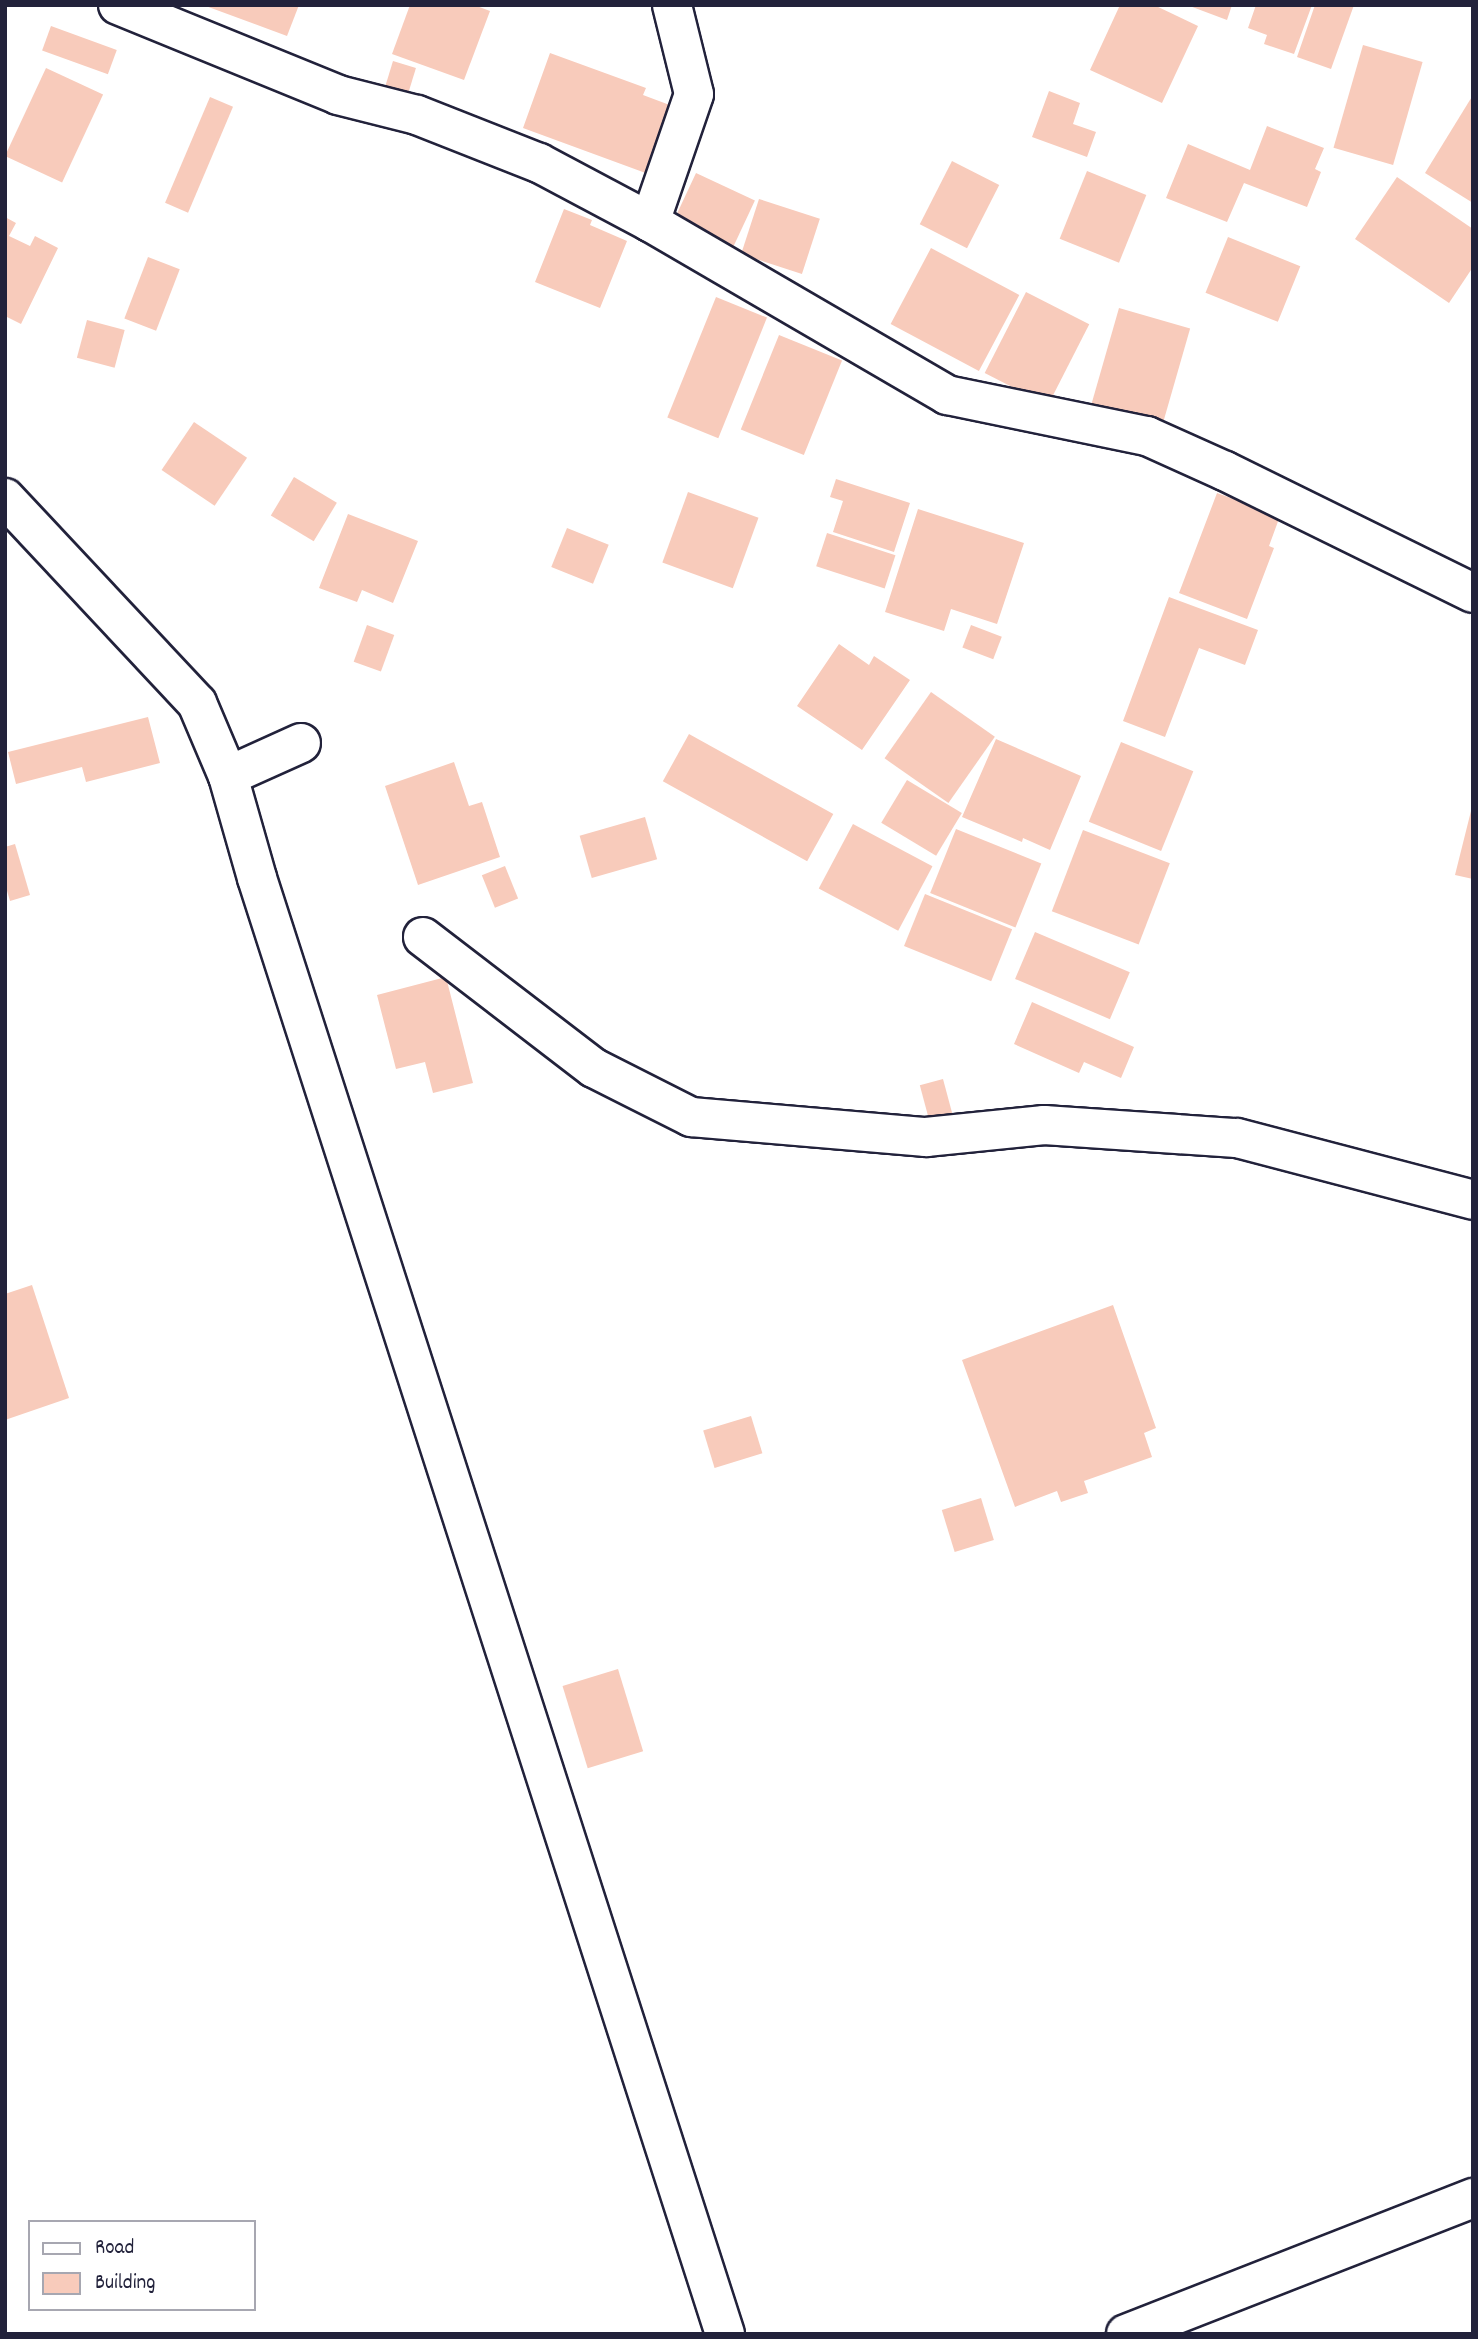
<!DOCTYPE html>
<style>
body{margin:0}
#map{position:relative;width:1478px;height:2339px;overflow:hidden;background:#fff;font-family:Dekko,sans-serif}
div>[style]{position:absolute}
.building>*{inset:0;background:#f8cbbb;transform-origin:0 0}
.roads{filter:drop-shadow(2px 0 #22223b) drop-shadow(-2px 0 #22223b) drop-shadow(0 2px #22223b) drop-shadow(0 -2px #22223b)}
.minor>*{height:38px;margin:-19px;padding:0 19px;transform-origin:19px;border-radius:19px;background:#fff}
span{translate:-50% -50%;white-space:nowrap;text-align:center;line-height:1.15;-webkit-text-stroke:5px #fff;paint-order:stroke}
.frame{position:absolute;inset:0;border:7px solid #22223b;pointer-events:none}
.legend{position:absolute;left:28px;top:2220px;width:228px;height:91px;box-sizing:border-box;background:#fff;border:2px solid #a7a7b1;margin:0;padding:9px 12px;list-style:none;font-size:21px;color:#22223b}
.legend li{display:flex;align-items:center;gap:14px;height:35px}
.legend b{width:35px;border:2px solid #a7a7b1}
</style>
<div id="map">
<div class="building">
<div style="clip-path:polygon(203px 5px,299px 5px,287px 36px)"></div>
<div style="clip-path:polygon(410px 5px,474px 5px,490px 11px,464px 80px,392px 54px)"></div>
<div style="clip-path:polygon(1120px 5px,1154px 5px,1198px 26px,1162px 103px,1090px 70px)"></div>
<div style="clip-path:polygon(1187px 5px,1232px 5px,1227px 20px)"></div>
<div style="clip-path:polygon(1256px 5px,1312px 5px,1294px 54px,1264px 44px,1267px 35px,1248px 28px)"></div>
<div style="clip-path:polygon(1315px 5px,1354px 5px,1331px 69px,1297px 57px)"></div>
<div style="left:51px;top:26px;width:70px;height:26px;rotate:20deg"></div>
<div style="left:1363px;top:45px;width:62px;height:107px;rotate:16deg"></div>
<div style="clip-path:polygon(550px 53px,646px 88px,643px 95px,675px 107px,651px 175px,523px 128px)"></div>
<div style="left:393px;top:61px;width:24px;height:29px;rotate:17deg"></div>
<div style="left:46px;top:68px;width:63px;height:97px;rotate:25deg"></div>
<div style="clip-path:polygon(1049px 91px,1080px 103px,1073px 124px,1096px 132px,1087px 157px,1032px 137px)"></div>
<div style="clip-path:polygon(1473px 95px,1473px 203px,1425px 173px)"></div>
<div style="left:210px;top:97px;width:25px;height:115px;rotate:23deg"></div>
<div style="clip-path:polygon(1267px 126px,1324px 148px,1315px 169px,1321px 172px,1307px 207px,1244px 183px,1227px 222px,1166px 198px,1188px 144px,1250px 170px)"></div>
<div style="left:952px;top:161px;width:53px;height:71px;rotate:27deg"></div>
<div style="left:1087px;top:171px;width:64px;height:73px;rotate:22deg"></div>
<div style="left:696px;top:173px;width:65px;height:55px;rotate:25deg"></div>
<div style="clip-path:polygon(1397px 177px,1473px 229px,1473px 267px,1449px 303px,1355px 239px)"></div>
<div style="left:759px;top:199px;width:64px;height:58px;rotate:18deg"></div>
<div style="clip-path:polygon(564px 209px,592px 220px,590px 225px,627px 241px,600px 308px,535px 282px)"></div>
<div style="clip-path:polygon(5px 217px,16px 223px,9px 236px,30px 246px,35px 236px,58px 248px,21px 324px,5px 316px)"></div>
<div style="left:1228px;top:237px;width:78px;height:60px;rotate:22deg"></div>
<div style="left:931px;top:248px;width:100px;height:86px;rotate:28deg"></div>
<div style="left:148px;top:257px;width:34px;height:66px;rotate:21deg"></div>
<div style="left:1026px;top:292px;width:71px;height:91px;rotate:27deg"></div>
<div style="left:716px;top:297px;width:55px;height:130px;rotate:22deg"></div>
<div style="left:1119px;top:308px;width:74px;height:105px;rotate:16deg"></div>
<div style="left:87px;top:320px;width:39px;height:39px;rotate:15deg"></div>
<div style="left:779px;top:335px;width:68px;height:102px;rotate:22deg"></div>
<div style="left:194px;top:422px;width:64px;height:58px;rotate:34deg"></div>
<div style="left:294px;top:477px;width:50px;height:45px;rotate:31deg"></div>
<div style="clip-path:polygon(836px 479px,910px 503px,894px 552px,833px 532px,843px 501px,830px 497px)"></div>
<div style="left:688px;top:492px;width:75px;height:75px;rotate:20deg"></div>
<div style="clip-path:polygon(1217px 493px,1280px 516px,1269px 546px,1274px 548px,1247px 619px,1179px 593px)"></div>
<div style="clip-path:polygon(918px 509px,1024px 543px,997px 624px,951px 609px,944px 631px,885px 612px)"></div>
<div style="clip-path:polygon(348px 514px,418px 541px,393px 603px,362px 590px,357px 602px,319px 588px)"></div>
<div style="left:567px;top:528px;width:45px;height:42px;rotate:22deg"></div>
<div style="left:827px;top:533px;width:72px;height:35px;rotate:18deg"></div>
<div style="clip-path:polygon(1169px 597px,1258px 630px,1245px 665px,1199px 648px,1165px 737px,1123px 721px)"></div>
<div style="left:367px;top:625px;width:29px;height:39px;rotate:20deg"></div>
<div style="left:971px;top:625px;width:33px;height:24px;rotate:21deg"></div>
<div style="clip-path:polygon(839px 644px,869px 665px,874px 656px,910px 680px,862px 750px,797px 706px)"></div>
<div style="left:931px;top:692px;width:78px;height:81px;rotate:35deg"></div>
<div style="clip-path:polygon(148px 717px,160px 763px,86px 782px,82px 767px,16px 784px,8px 752px)"></div>
<div style="left:689px;top:734px;width:165px;height:54px;rotate:29deg"></div>
<div style="clip-path:polygon(996px 739px,1081px 776px,1050px 850px,1023px 838px,1022px 842px,962px 817px)"></div>
<div style="left:1121px;top:742px;width:78px;height:86px;rotate:22deg"></div>
<div style="clip-path:polygon(454px 762px,469px 806px,482px 802px,500px 857px,418px 885px,385px 786px)"></div>
<div style="left:907px;top:780px;width:64px;height:50px;rotate:31deg"></div>
<div style="clip-path:polygon(1472px 807px,1473px 807px,1473px 879px,1455px 875px)"></div>
<div style="left:645px;top:817px;width:44px;height:68px;rotate:74deg"></div>
<div style="left:853px;top:824px;width:90px;height:73px;rotate:28deg"></div>
<div style="left:956px;top:829px;width:92px;height:69px;rotate:22deg"></div>
<div style="left:1083px;top:830px;width:93px;height:87px;rotate:21deg"></div>
<div style="clip-path:polygon(15px 844px,30px 895px,10px 901px,5px 884px,5px 847px)"></div>
<div style="left:505px;top:866px;width:35px;height:25px;rotate:68deg"></div>
<div style="left:925px;top:894px;width:94px;height:56px;rotate:22deg"></div>
<div style="left:1035px;top:932px;width:103px;height:51px;rotate:23deg"></div>
<div style="clip-path:polygon(446px 977px,473px 1083px,433px 1093px,425px 1062px,396px 1069px,377px 995px)"></div>
<div style="clip-path:polygon(1032px 1002px,1134px 1047px,1121px 1078px,1084px 1062px,1079px 1073px,1014px 1044px)"></div>
<div style="left:943px;top:1079px;width:43px;height:24px;rotate:75deg"></div>
<div style="clip-path:polygon(32px 1285px,69px 1398px,5px 1420px,5px 1294px)"></div>
<div style="clip-path:polygon(1113px 1305px,1156px 1428px,1144px 1433px,1152px 1457px,1084px 1481px,1088px 1493px,1061px 1502px,1057px 1491px,1015px 1507px,962px 1360px)"></div>
<div style="left:751px;top:1416px;width:39px;height:50px;rotate:73deg"></div>
<div style="left:981px;top:1498px;width:44px;height:41px;rotate:73deg"></div>
<div style="left:618px;top:1669px;width:86px;height:58px;rotate:73deg"></div>
</div>
<div class="roads">
<div class="minor">
<div style="left:118px;top:5px;width:238px;rotate:22.2deg"></div>
<div style="left:338px;top:95px;width:81px;rotate:14.2deg"></div>
<div style="left:417px;top:115px;width:131px;rotate:21.5deg"></div>
<div style="left:539px;top:163px;width:126px;rotate:28deg"></div>
<div style="left:650px;top:222px;width:344px;rotate:30.2deg"></div>
<div style="left:947px;top:395px;width:204px;rotate:11.6deg"></div>
<div style="left:1147px;top:436px;width:85px;rotate:24.2deg"></div>
<div style="left:1225px;top:471px;width:276px;rotate:26.2deg"></div>
<div style="left:650px;top:222px;width:135px;rotate:-71deg"></div>
<div style="left:694px;top:94px;width:92px;rotate:-103.9deg"></div>
<div style="left:5px;top:498px;width:281px;rotate:46.9deg"></div>
<div style="left:197px;top:703px;width:79px;rotate:67deg"></div>
<div style="left:228px;top:776px;width:106px;rotate:74.1deg"></div>
<div style="left:257px;top:878px;width:1529px;rotate:72.18deg"></div>
<div style="left:228px;top:776px;width:80px;rotate:-24.3deg"></div>
<div style="left:423px;top:937px;width:215px;rotate:37.5deg"></div>
<div style="left:594px;top:1068px;width:109px;rotate:26.8deg"></div>
<div style="left:691px;top:1117px;width:236px;rotate:4.9deg"></div>
<div style="left:926px;top:1137px;width:119px;rotate:-5.8deg"></div>
<div style="left:1044px;top:1125px;width:193px;rotate:3.9deg"></div>
<div style="left:1237px;top:1138px;width:244px;rotate:14.7deg"></div>
<div style="left:1126px;top:2334px;width:373px;rotate:-21.4deg"></div>
</div>
</div>
<div class="frame"></div>
<ul class="legend">
<li><b style="height:9px;background:#fff"></b>Road</li>
<li><b style="height:19px;background:#f8cbbb"></b>Building</li>
</ul>
</div>
